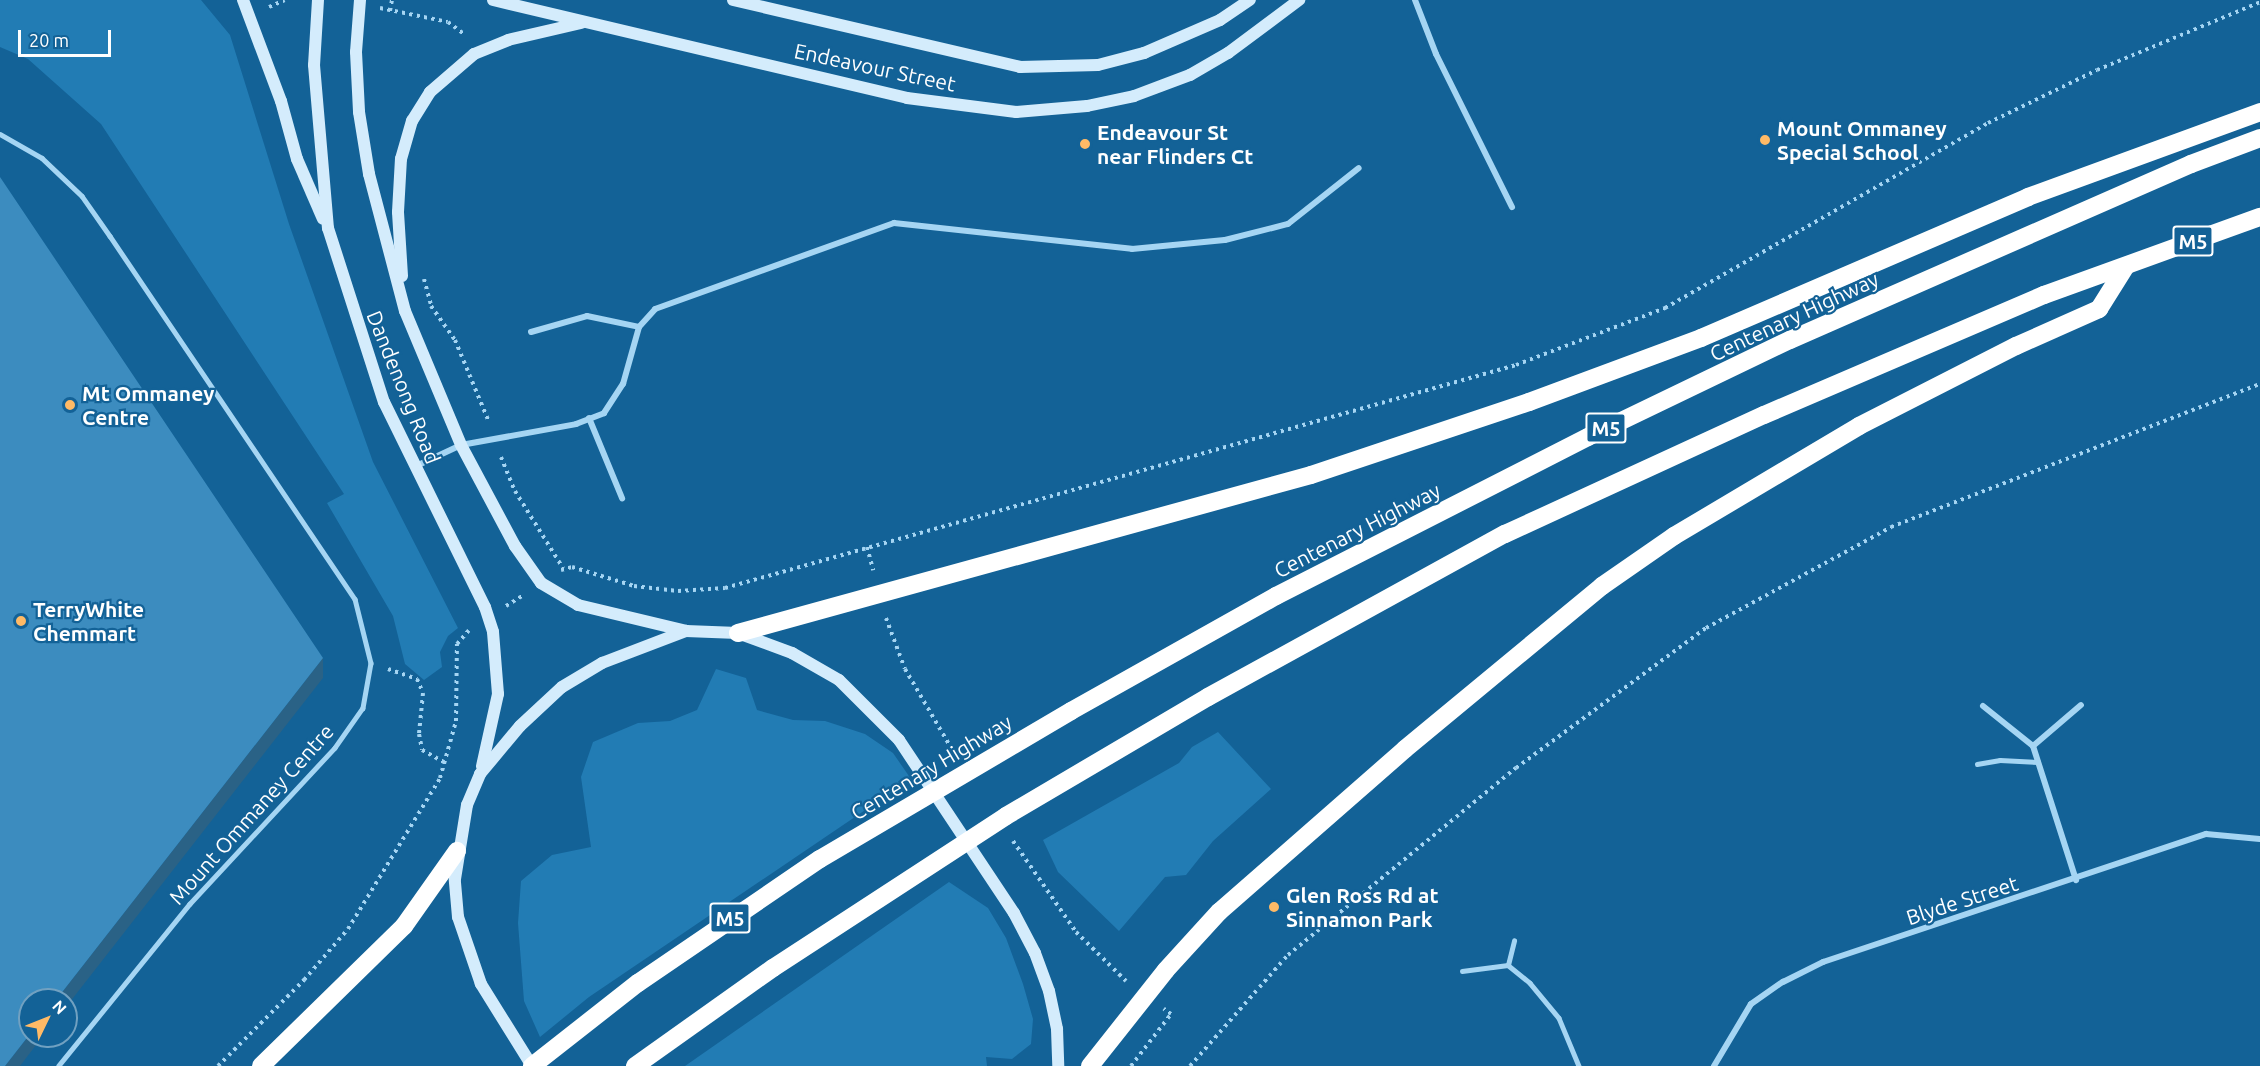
<!DOCTYPE html>
<style>
body{margin:0}
#map{position:relative;width:2260px;height:1066px;overflow:hidden;background:#136297;font-family:Ubuntu,sans-serif}
div>[style]{position:absolute}
.green>*{inset:0;background:#227cb4}
.path>*{height:4px;margin-top:-2px;transform-origin:0;background:repeating-linear-gradient(90deg,#a5d5f3 0 3px,transparent 0 7.5px)}
.lane>*{height:4.5px;margin:-2.25px;padding:0 2.25px;transform-origin:2.25px;border-radius:2.25px;background:#a5d5f3}
.street>*{height:6px;margin:-3px;padding:0 3px;transform-origin:3px;border-radius:3px;background:#a5d5f3}
.secondary>*{height:12px;margin:-6px;padding:0 6px;transform-origin:6px;border-radius:6px;background:#d4ecfc}
.highway>*{height:18px;margin:-9px;padding:0 9px;transform-origin:9px;border-radius:9px;background:#fff}
.shaded-wall>*{inset:0;background:#2a6286}
.building>*{inset:0;background:#3c8cbf}
.dots>*{width:16px;height:16px;translate:-50% -50%;box-sizing:border-box;border:3px solid #136297;border-radius:50%}
span{translate:-50% -50%;white-space:nowrap;text-align:center;line-height:1.15;-webkit-text-stroke:4.5px #136297;paint-order:stroke}
.shield-label span{padding:2px 4px;background:#136297;border:2px solid;border-radius:4px;-webkit-text-stroke-width:0}
.shield-label{font-size:20px;color:#fff;font-weight:700}
.street-label{font-size:21px;color:#fff}
.poi-label{font-size:21px;color:#fff;font-weight:700}
.left{translate:0 -50%;text-align:left}
.north{position:absolute;left:18px;top:988px;width:60px;height:60px;box-sizing:border-box;background:#136297;border:2px solid #71a1c1;border-radius:50%;rotate:47deg;font-size:16px;font-weight:700;line-height:24px;text-align:center;color:#fff}
.north::after{content:'';display:block;margin:auto;width:21px;height:27px;background:#ffba66;clip-path:polygon(50% 0,100% 100%,50% 72%,0 100%)}
.scale{position:absolute;left:18px;top:30px;width:93px;height:27px;box-sizing:border-box;border:3px solid #fff;border-top:0;padding-left:8px;font-size:18px;line-height:21px;white-space:nowrap;color:#fff;-webkit-text-stroke:4px #136297;paint-order:stroke}
</style>
<div id="map">
<div class="green">
<div style="clip-path:polygon(0 0,201px 0,230px 35px,289px 224px,373px 462px,458px 628px,448px 636px,440px 652px,442px 667px,424px 680px,405px 664px,393px 616px,327px 503px,344px 494px,101px 124px,28px 59px,0 47px)"></div>
<div style="clip-path:polygon(716px 669px,746px 678px,757px 710px,793px 720px,825px 721px,865px 734px,893px 753px,911px 779px,589px 997px,540px 1037px,524px 1001px,518px 923px,521px 881px,552px 855px,591px 847px,581px 777px,593px 742px,638px 723px,670px 721px,697px 710px)"></div>
<div style="clip-path:polygon(1218px 732px,1271px 789px,1213px 841px,1186px 875px,1165px 877px,1119px 931px,1058px 872px,1043px 840px,1179px 763px,1192px 747px)"></div>
<div style="clip-path:polygon(949px 882px,988px 908px,1006px 938px,1023px 984px,1033px 1019px,1031px 1044px,1012px 1059px,986px 1057px,987px 1066px,685px 1066px)"></div>
</div>
<div class="path">
<div style="left:269px;top:7px;width:17px;rotate:-24deg"></div>
<div style="left:380px;top:8px;width:69px;rotate:11.6deg"></div>
<div style="left:448px;top:22px;width:21px;rotate:37deg"></div>
<div style="left:390px;top:11px;width:11px;rotate:-80deg"></div>
<div style="left:424px;top:279px;width:28px;rotate:75deg"></div>
<div style="left:431px;top:306px;width:42px;rotate:54.8deg"></div>
<div style="left:455px;top:340px;width:89px;rotate:67.5deg"></div>
<div style="left:501px;top:457px;width:37px;rotate:68deg"></div>
<div style="left:515px;top:491px;width:91px;rotate:58.1deg"></div>
<div style="left:867px;top:547px;width:24px;rotate:75deg"></div>
<div style="left:561px;top:570px;width:11px;rotate:-15deg"></div>
<div style="left:572px;top:567px;width:65px;rotate:17deg"></div>
<div style="left:634px;top:586px;width:44px;rotate:6.5deg"></div>
<div style="left:678px;top:591px;width:47px;rotate:-3.7deg"></div>
<div style="left:725px;top:588px;width:822px;rotate:-15.74deg"></div>
<div style="left:1516px;top:365px;width:160px;rotate:-20.9deg"></div>
<div style="left:1665px;top:308px;width:372px;rotate:-29.8deg"></div>
<div style="left:1988px;top:123px;width:121px;rotate:-25.9deg"></div>
<div style="left:2097px;top:70px;width:177px;rotate:-22.6deg"></div>
<div style="left:506px;top:606px;width:22px;rotate:-32deg"></div>
<div style="left:886px;top:618px;width:54px;rotate:69.6deg"></div>
<div style="left:905px;top:669px;width:97px;rotate:59.7deg"></div>
<div style="left:388px;top:669px;width:31px;rotate:19deg"></div>
<div style="left:417px;top:679px;width:15px;rotate:67deg"></div>
<div style="left:423px;top:693px;width:41px;rotate:95.6deg"></div>
<div style="left:419px;top:734px;width:16px;rotate:79deg"></div>
<div style="left:422px;top:750px;width:26px;rotate:29deg"></div>
<div style="left:1013px;top:841px;width:111px;rotate:55.3deg"></div>
<div style="left:1076px;top:932px;width:70px;rotate:44.4deg"></div>
<div style="left:218px;top:1066px;width:122px;rotate:-45deg"></div>
<div style="left:304px;top:980px;width:67px;rotate:-49.2deg"></div>
<div style="left:348px;top:929px;width:177px;rotate:-58.6deg"></div>
<div style="left:440px;top:778px;width:59px;rotate:-74.3deg"></div>
<div style="left:456px;top:721px;width:77px;rotate:-89.3deg"></div>
<div style="left:457px;top:644px;width:18px;rotate:-49deg"></div>
<div style="left:1131px;top:1066px;width:66px;rotate:-52.4deg"></div>
<div style="left:1171px;top:1014px;width:9px;rotate:-144deg"></div>
<div style="left:1190px;top:1066px;width:148px;rotate:-48.6deg"></div>
<div style="left:1288px;top:955px;width:295px;rotate:-39.4deg"></div>
<div style="left:1516px;top:768px;width:236px;rotate:-36.4deg"></div>
<div style="left:1706px;top:628px;width:211px;rotate:-28.6deg"></div>
<div style="left:1891px;top:527px;width:396px;rotate:-21.2deg"></div>
</div>
<div class="lane">
<div style="left:0;top:134px;width:48px;rotate:29.7deg"></div>
<div style="left:42px;top:158px;width:55px;rotate:43.5deg"></div>
<div style="left:82px;top:196px;width:49px;rotate:55deg"></div>
<div style="left:110px;top:236px;width:438px;rotate:56deg"></div>
<div style="left:355px;top:599px;width:66px;rotate:76deg"></div>
<div style="left:371px;top:663px;width:46px;rotate:100.1deg"></div>
<div style="left:363px;top:708px;width:49px;rotate:125deg"></div>
<div style="left:335px;top:748px;width:213px;rotate:132.9deg"></div>
<div style="left:190px;top:904px;width:208px;rotate:129deg"></div>
<div style="left:1977px;top:764px;width:23px;rotate:-10deg"></div>
<div style="left:2000px;top:760px;width:38px;rotate:3deg"></div>
<div style="left:1508px;top:965px;width:25px;rotate:-76deg"></div>
<div style="left:1462px;top:971px;width:46px;rotate:-7.4deg"></div>
<div style="left:1508px;top:965px;width:28px;rotate:39deg"></div>
<div style="left:1530px;top:983px;width:45px;rotate:50.4deg"></div>
<div style="left:1559px;top:1018px;width:52px;rotate:67.4deg"></div>
</div>
<div class="street">
<div style="left:1415px;top:0;width:58px;rotate:68.7deg"></div>
<div style="left:1436px;top:54px;width:171px;rotate:63.6deg"></div>
<div style="left:531px;top:332px;width:58px;rotate:-15.9deg"></div>
<div style="left:587px;top:316px;width:53px;rotate:11.9deg"></div>
<div style="left:589px;top:418px;width:87px;rotate:67.6deg"></div>
<div style="left:414px;top:467px;width:52px;rotate:-25.1deg"></div>
<div style="left:461px;top:445px;width:117px;rotate:-10.3deg"></div>
<div style="left:576px;top:424px;width:30px;rotate:-21deg"></div>
<div style="left:604px;top:413px;width:35px;rotate:-57deg"></div>
<div style="left:623px;top:384px;width:59px;rotate:-74.3deg"></div>
<div style="left:639px;top:327px;width:24px;rotate:-48deg"></div>
<div style="left:655px;top:309px;width:254px;rotate:-19.8deg"></div>
<div style="left:894px;top:223px;width:239px;rotate:6.2deg"></div>
<div style="left:1132px;top:249px;width:93px;rotate:-5.5deg"></div>
<div style="left:1225px;top:240px;width:65px;rotate:-14.3deg"></div>
<div style="left:1288px;top:224px;width:90px;rotate:-38.3deg"></div>
<div style="left:1983px;top:706px;width:64px;rotate:38.7deg"></div>
<div style="left:2033px;top:746px;width:63px;rotate:-40.5deg"></div>
<div style="left:2033px;top:746px;width:141px;rotate:72.2deg"></div>
<div style="left:1714px;top:1066px;width:72px;rotate:-59.2deg"></div>
<div style="left:1751px;top:1004px;width:39px;rotate:-35deg"></div>
<div style="left:1783px;top:982px;width:45px;rotate:-26.6deg"></div>
<div style="left:1823px;top:962px;width:404px;rotate:-18.5deg"></div>
<div style="left:2206px;top:834px;width:54px;rotate:5.3deg"></div>
</div>
<div class="secondary">
<div style="left:243px;top:0;width:108px;rotate:69.4deg"></div>
<div style="left:281px;top:101px;width:60px;rotate:74.6deg"></div>
<div style="left:297px;top:159px;width:65px;rotate:66.6deg"></div>
<div style="left:318px;top:0;width:65px;rotate:93.5deg"></div>
<div style="left:314px;top:65px;width:164px;rotate:85.1deg"></div>
<div style="left:328px;top:228px;width:183px;rotate:72.2deg"></div>
<div style="left:384px;top:402px;width:229px;rotate:63.8deg"></div>
<div style="left:485px;top:607px;width:26px;rotate:72deg"></div>
<div style="left:493px;top:632px;width:62px;rotate:85.4deg"></div>
<div style="left:498px;top:694px;width:74px;rotate:102.5deg"></div>
<div style="left:360px;top:0;width:52px;rotate:94.4deg"></div>
<div style="left:356px;top:52px;width:60px;rotate:87.1deg"></div>
<div style="left:359px;top:112px;width:63px;rotate:80.8deg"></div>
<div style="left:369px;top:174px;width:142px;rotate:75.3deg"></div>
<div style="left:405px;top:311px;width:145px;rotate:67.3deg"></div>
<div style="left:461px;top:445px;width:115px;rotate:61.9deg"></div>
<div style="left:515px;top:546px;width:45px;rotate:54.9deg"></div>
<div style="left:541px;top:583px;width:43px;rotate:30.7deg"></div>
<div style="left:578px;top:605px;width:111px;rotate:13.5deg"></div>
<div style="left:493px;top:0;width:425px;rotate:13.3deg"></div>
<div style="left:907px;top:98px;width:110px;rotate:7.3deg"></div>
<div style="left:1016px;top:112px;width:71px;rotate:-4.8deg"></div>
<div style="left:1087px;top:106px;width:48px;rotate:-12deg"></div>
<div style="left:1134px;top:96px;width:60px;rotate:-20.6deg"></div>
<div style="left:1190px;top:75px;width:44px;rotate:-30.1deg"></div>
<div style="left:1228px;top:53px;width:89px;rotate:-36.7deg"></div>
<div style="left:733px;top:0;width:295px;rotate:13.1deg"></div>
<div style="left:1020px;top:67px;width:78px;rotate:-1.5deg"></div>
<div style="left:1098px;top:65px;width:48px;rotate:-14.6deg"></div>
<div style="left:1144px;top:53px;width:83px;rotate:-23.5deg"></div>
<div style="left:1220px;top:20px;width:36px;rotate:-34deg"></div>
<div style="left:402px;top:276px;width:64px;rotate:-93.6deg"></div>
<div style="left:398px;top:212px;width:53px;rotate:-86.8deg"></div>
<div style="left:401px;top:159px;width:40px;rotate:-74deg"></div>
<div style="left:412px;top:121px;width:34px;rotate:-58deg"></div>
<div style="left:430px;top:92px;width:58px;rotate:-40.8deg"></div>
<div style="left:474px;top:54px;width:37px;rotate:-22deg"></div>
<div style="left:508px;top:40px;width:75px;rotate:-13.1deg"></div>
<div style="left:532px;top:1066px;width:97px;rotate:-121.9deg"></div>
<div style="left:481px;top:984px;width:71px;rotate:-108.9deg"></div>
<div style="left:458px;top:917px;width:38px;rotate:-95deg"></div>
<div style="left:455px;top:879px;width:75px;rotate:-80.8deg"></div>
<div style="left:467px;top:805px;width:34px;rotate:-67deg"></div>
<div style="left:480px;top:774px;width:62px;rotate:-50.2deg"></div>
<div style="left:520px;top:726px;width:57px;rotate:-42.9deg"></div>
<div style="left:562px;top:687px;width:47px;rotate:-31deg"></div>
<div style="left:602px;top:663px;width:90px;rotate:-20.9deg"></div>
<div style="left:686px;top:631px;width:52px;rotate:2.2deg"></div>
<div style="left:738px;top:633px;width:58px;rotate:20.3deg"></div>
<div style="left:792px;top:653px;width:54px;rotate:29.9deg"></div>
<div style="left:839px;top:680px;width:85px;rotate:45deg"></div>
<div style="left:899px;top:740px;width:208px;rotate:56.4deg"></div>
<div style="left:1014px;top:913px;width:45px;rotate:62.3deg"></div>
<div style="left:1035px;top:953px;width:40px;rotate:69.8deg"></div>
<div style="left:1049px;top:991px;width:39px;rotate:78deg"></div>
<div style="left:1057px;top:1029px;width:37px;rotate:88deg"></div>
</div>
<div class="highway">
<div style="left:738px;top:633px;width:594px;rotate:-15.42deg"></div>
<div style="left:1311px;top:475px;width:230px;rotate:-18.5deg"></div>
<div style="left:1529px;top:402px;width:184px;rotate:-20.4deg"></div>
<div style="left:1701px;top:338px;width:356px;rotate:-23.3deg"></div>
<div style="left:2028px;top:197px;width:247px;rotate:-20.1deg"></div>
<div style="left:261px;top:1066px;width:200px;rotate:-44.4deg"></div>
<div style="left:404px;top:926px;width:92px;rotate:-54.8deg"></div>
<div style="left:532px;top:1066px;width:135px;rotate:-38.1deg"></div>
<div style="left:638px;top:983px;width:220px;rotate:-34.3deg"></div>
<div style="left:820px;top:859px;width:291px;rotate:-30.5deg"></div>
<div style="left:1071px;top:711px;width:235px;rotate:-29.3deg"></div>
<div style="left:1276px;top:596px;width:350px;rotate:-27deg"></div>
<div style="left:1588px;top:437px;width:224px;rotate:-25.7deg"></div>
<div style="left:1790px;top:340px;width:438px;rotate:-23.7deg"></div>
<div style="left:2191px;top:164px;width:74px;rotate:-20.6deg"></div>
<div style="left:635px;top:1066px;width:169px;rotate:-35.4deg"></div>
<div style="left:773px;top:968px;width:278px;rotate:-33.1deg"></div>
<div style="left:1006px;top:816px;width:234px;rotate:-30.5deg"></div>
<div style="left:1208px;top:697px;width:339px;rotate:-28.8deg"></div>
<div style="left:1505px;top:534px;width:285px;rotate:-24.7deg"></div>
<div style="left:1764px;top:415px;width:305px;rotate:-23.2deg"></div>
<div style="left:2044px;top:295px;width:230px;rotate:-19.9deg"></div>
<div style="left:1090px;top:1066px;width:122px;rotate:-51.6deg"></div>
<div style="left:1166px;top:970px;width:79px;rotate:-47.6deg"></div>
<div style="left:1219px;top:912px;width:247px;rotate:-41.2deg"></div>
<div style="left:1405px;top:749px;width:256px;rotate:-39.6deg"></div>
<div style="left:1602px;top:586px;width:88px;rotate:-34.8deg"></div>
<div style="left:1674px;top:536px;width:215px;rotate:-30.7deg"></div>
<div style="left:1859px;top:426px;width:176px;rotate:-27deg"></div>
<div style="left:2016px;top:346px;width:91px;rotate:-24deg"></div>
<div style="left:2099px;top:309px;width:51px;rotate:-57.9deg"></div>
</div>
<div class="shaded-wall">
<div style="clip-path:polygon(323px 658px,323px 678px,66px 1007px,66px 1000px,56px 1000px)"></div>
<div style="clip-path:polygon(30px 1034px,30px 1036px,43px 1036px,20px 1066px,5px 1066px)"></div>
</div>
<div class="building">
<div style="clip-path:polygon(0 177px,323px 658px,56px 1000px,30px 1000px,30px 1034px,5px 1066px,0 1066px)"></div>
</div>
<div class="dots">
<div style="left:1765px;top:140px;background:#ffba66"></div>
<div style="left:1085px;top:144px;background:#ffba66"></div>
<div style="left:70px;top:405px;background:#ffba66"></div>
<div style="left:21px;top:621px;background:#ffba66"></div>
<div style="left:1274px;top:907px;background:#ffba66"></div>
</div>
<div class="shield-label">
<span style="left:2193px;top:241px">M5</span>
<span style="left:1606px;top:428px">M5</span>
<span style="left:730px;top:918px">M5</span>
</div>
<div class="street-label">
<span style="left:875px;top:67px;rotate:12deg">Endeavour Street</span>
<span style="left:1794px;top:316px;rotate:-25deg">Centenary Highway</span>
<span style="left:404px;top:387px;rotate:68deg">Dandenong Road</span>
<span style="left:1357px;top:530px;rotate:-27deg">Centenary Highway</span>
<span style="left:931px;top:767px;rotate:-31deg">Centenary Highway</span>
<span style="left:251px;top:814px;rotate:-48deg">Mount Ommaney Centre</span>
<span style="left:1962px;top:900px;rotate:-18deg">Blyde Street</span>
</div>
<div class="poi-label">
<span class="left" style="left:1777px;top:140px">Mount Ommaney<br>Special School</span>
<span class="left" style="left:1097px;top:144px">Endeavour St<br>near Flinders Ct</span>
<span class="left" style="left:82px;top:405px">Mt Ommaney<br>Centre</span>
<span class="left" style="left:33px;top:621px">TerryWhite<br>Chemmart</span>
<span class="left" style="left:1286px;top:907px">Glen Ross Rd at<br>Sinnamon Park</span>
</div>
<div class="north">N</div>
<div class="scale">20 m</div>
</div>
